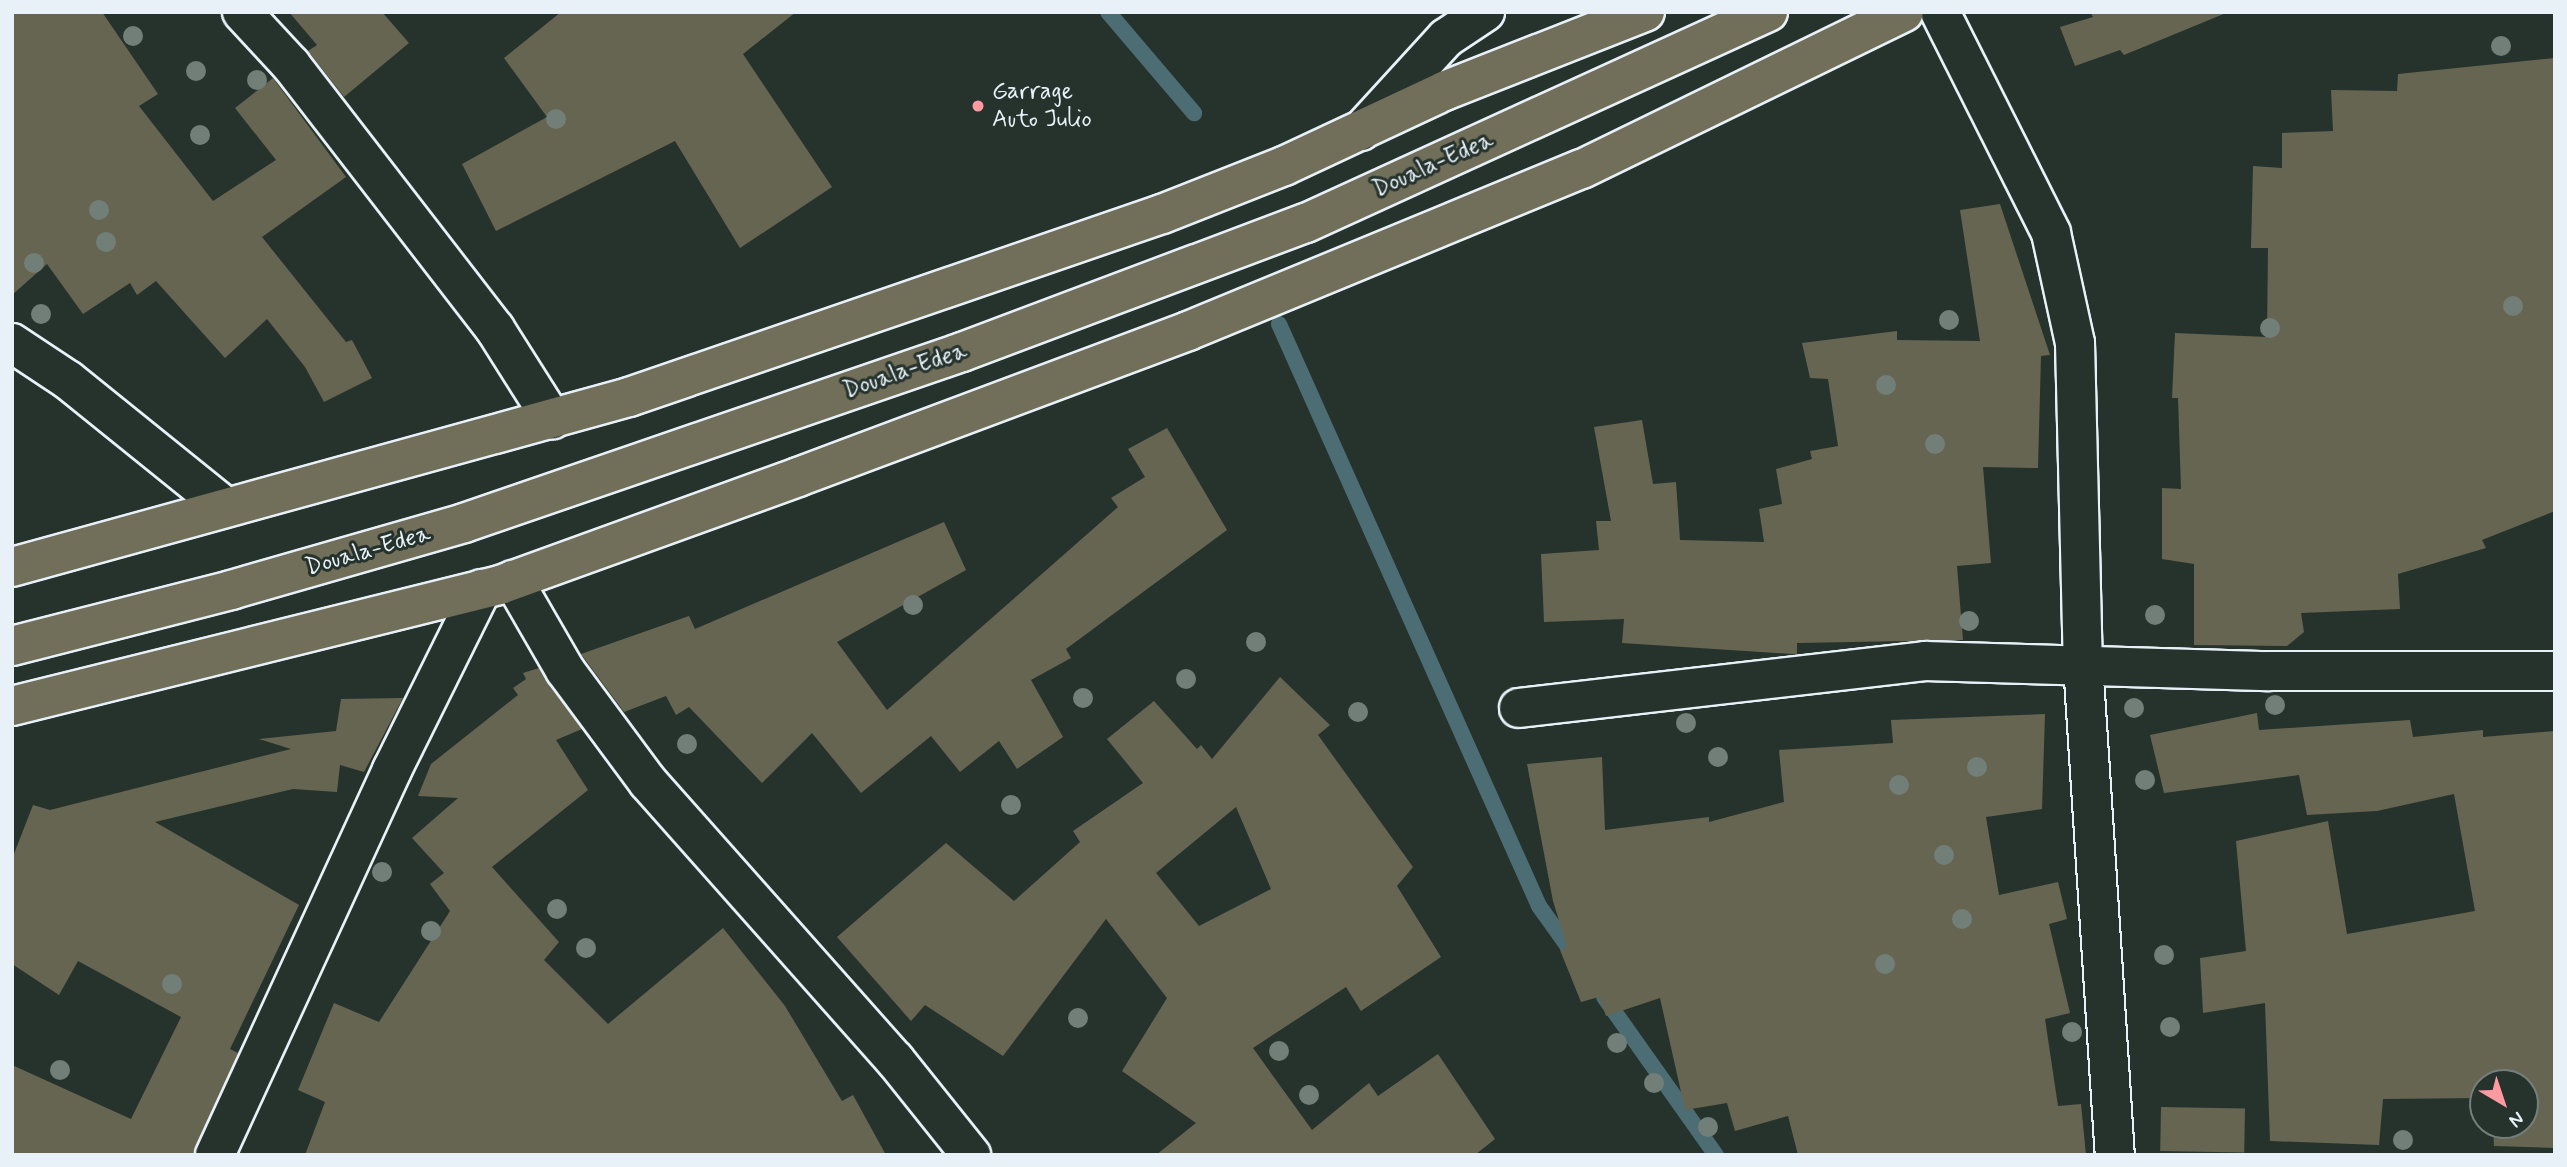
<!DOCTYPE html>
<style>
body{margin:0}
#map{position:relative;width:2567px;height:1167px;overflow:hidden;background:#26332d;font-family:Mynerve,sans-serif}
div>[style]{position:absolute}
.stream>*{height:16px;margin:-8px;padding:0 8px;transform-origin:8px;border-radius:8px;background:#4d6d74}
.building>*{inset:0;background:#666551;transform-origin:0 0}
.roads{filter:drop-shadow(2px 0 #e8f1f8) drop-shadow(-2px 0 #e8f1f8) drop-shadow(0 2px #e8f1f8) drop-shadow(0 -2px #e8f1f8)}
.street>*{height:38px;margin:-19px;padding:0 19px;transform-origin:19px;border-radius:19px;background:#26332d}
.primary>*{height:38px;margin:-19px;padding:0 19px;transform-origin:19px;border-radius:19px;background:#716e59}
.highway>*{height:38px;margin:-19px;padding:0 19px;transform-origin:19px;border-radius:19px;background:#716e59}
.trees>*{width:20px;height:20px;margin:-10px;border-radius:50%;background:#727f78}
.dots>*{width:19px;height:19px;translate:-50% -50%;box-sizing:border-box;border:4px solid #26332d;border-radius:50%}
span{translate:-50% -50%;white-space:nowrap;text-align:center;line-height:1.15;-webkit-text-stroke:6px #26332d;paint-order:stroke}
.poi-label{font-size:24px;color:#e8f1f8}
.left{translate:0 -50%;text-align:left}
.street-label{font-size:24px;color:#e8f1f8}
.frame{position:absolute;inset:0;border:14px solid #e8f1f8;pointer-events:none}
.north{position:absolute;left:2469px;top:1069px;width:70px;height:70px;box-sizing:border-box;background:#26332d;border:2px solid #747f7e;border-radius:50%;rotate:141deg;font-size:19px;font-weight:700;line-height:28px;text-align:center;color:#e8f1f8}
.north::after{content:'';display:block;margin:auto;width:24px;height:32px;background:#ff9aa2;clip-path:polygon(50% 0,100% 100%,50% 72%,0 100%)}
</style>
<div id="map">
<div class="stream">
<div style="left:1108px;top:12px;width:133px;rotate:49.6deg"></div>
<div style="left:1279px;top:324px;width:637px;rotate:65.93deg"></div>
<div style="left:1539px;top:906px;width:69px;rotate:54.5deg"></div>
<div style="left:1604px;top:997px;width:194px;rotate:54.7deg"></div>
</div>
<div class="building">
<div style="clip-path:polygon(12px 12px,102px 12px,158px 94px,139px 106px,213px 201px,276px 160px,235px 108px,273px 78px,346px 177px,262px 237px,346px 342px,352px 340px,372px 378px,324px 402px,305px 367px,267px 319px,225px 358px,156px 281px,137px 295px,130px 283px,83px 314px,47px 264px,12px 295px)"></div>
<div style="clip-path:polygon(289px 12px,382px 12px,409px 43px,344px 97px,308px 51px,317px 45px)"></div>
<div style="clip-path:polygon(561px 12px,796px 12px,743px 54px,832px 187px,740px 248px,675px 141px,496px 231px,462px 164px,547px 117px,504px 58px)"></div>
<div style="clip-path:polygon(2090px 12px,2225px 12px,2226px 13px,2124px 55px,2120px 50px,2075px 66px,2060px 27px,2093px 17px)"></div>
<div style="clip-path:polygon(2555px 58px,2555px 511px,2482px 540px,2486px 548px,2398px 574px,2400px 609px,2301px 613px,2304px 632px,2287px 646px,2194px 645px,2194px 564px,2162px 559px,2162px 488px,2181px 489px,2178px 398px,2172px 398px,2175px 333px,2267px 337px,2268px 248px,2251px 248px,2253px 166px,2282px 168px,2282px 133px,2333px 131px,2331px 90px,2397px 91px,2398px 74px)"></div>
<div style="clip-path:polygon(2000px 204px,2050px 355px,2041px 356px,2038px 468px,1983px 467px,1991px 563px,1957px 566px,1963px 640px,1797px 643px,1797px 654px,1792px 654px,1622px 643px,1624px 619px,1544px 622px,1541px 554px,1599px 550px,1596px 521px,1611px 521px,1594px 427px,1642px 420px,1653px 484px,1676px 482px,1680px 540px,1764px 542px,1759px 509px,1782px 504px,1776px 469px,1812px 459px,1810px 451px,1838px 446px,1828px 379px,1810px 378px,1802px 343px,1897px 331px,1897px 340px,1980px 341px,1960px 210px)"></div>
<div style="clip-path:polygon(1167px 428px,1227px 530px,1066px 649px,1071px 658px,1031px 680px,1063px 737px,1017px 769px,999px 741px,960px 772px,931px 736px,861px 793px,812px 733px,762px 783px,689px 707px,676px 715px,666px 696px,624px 712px,581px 654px,689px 616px,695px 629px,944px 522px,966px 570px,837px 642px,887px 710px,1118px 507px,1111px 498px,1145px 477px,1128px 449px)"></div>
<div style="clip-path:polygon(539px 668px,582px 729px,556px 740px,588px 790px,492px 867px,559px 942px,544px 960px,608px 1024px,723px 928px,785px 1006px,842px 1101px,853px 1095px,886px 1155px,305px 1155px,325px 1102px,298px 1090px,334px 1003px,379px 1022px,450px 911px,430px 884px,444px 873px,412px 838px,458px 798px,418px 796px,431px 764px,518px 695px,513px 688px,526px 679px,523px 673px)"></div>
<div style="clip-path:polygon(evenodd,1280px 677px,1330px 725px,1318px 735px,1413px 867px,1397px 886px,1441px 957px,1361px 1011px,1346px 987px,1253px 1048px,1312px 1130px,1369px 1083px,1378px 1096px,1438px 1054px,1495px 1139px,1475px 1155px,1156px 1155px,1196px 1123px,1122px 1071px,1167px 998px,1106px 919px,1003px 1056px,925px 1005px,911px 1021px,837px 937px,946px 843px,1014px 901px,1080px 842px,1073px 831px,1143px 783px,1107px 739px,1154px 701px,1197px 749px,1201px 745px,1212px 759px,1280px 677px,1236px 807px,1271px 889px,1199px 926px,1156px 873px,1236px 807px)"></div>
<div style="clip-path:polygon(403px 698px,364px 772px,340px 765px,337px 792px,293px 789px,155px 822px,299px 905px,230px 1049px,238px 1053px,194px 1155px,12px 1155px,12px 1065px,131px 1119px,181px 1017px,78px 961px,59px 995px,12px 964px,12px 859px,33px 805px,50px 810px,291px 749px,259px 739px,336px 731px,341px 699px)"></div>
<div style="clip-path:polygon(2257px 713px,2259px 730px,2410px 720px,2413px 737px,2483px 730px,2483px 737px,2555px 731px,2555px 1148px,2494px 1146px,2493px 1125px,2525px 1125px,2525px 1083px,2483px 1083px,2483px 1098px,2383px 1099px,2379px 1145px,2270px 1141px,2265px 1003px,2203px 1013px,2200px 958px,2246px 951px,2236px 841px,2328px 821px,2347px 934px,2475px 911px,2454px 794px,2377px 811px,2307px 815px,2299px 775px,2164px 793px,2150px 735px)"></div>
<div style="clip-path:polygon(2045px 714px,2042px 809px,1986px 817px,1999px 895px,2058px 882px,2067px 919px,2049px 924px,2070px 1013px,2045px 1019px,2058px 1106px,2081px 1104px,2086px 1155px,1798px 1155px,1788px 1116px,1735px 1131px,1727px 1103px,1685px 1110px,1660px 998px,1606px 1016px,1599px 997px,1581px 1002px,1560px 950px,1567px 947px,1553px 901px,1527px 764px,1602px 757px,1605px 830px,1709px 817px,1709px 822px,1784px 802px,1779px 750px,1893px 743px,1891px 720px)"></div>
<div style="left:2161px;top:1107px;width:84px;height:44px;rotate:1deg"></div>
</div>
<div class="roads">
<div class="street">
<div style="left:242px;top:12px;width:72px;rotate:47.2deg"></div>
<div style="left:291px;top:65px;width:334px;rotate:52.3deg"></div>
<div style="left:495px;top:329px;width:107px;rotate:57.7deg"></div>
<div style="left:1940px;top:12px;width:247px;rotate:63.3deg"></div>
<div style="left:2051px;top:233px;width:113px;rotate:77.7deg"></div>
<div style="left:2075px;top:343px;width:320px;rotate:88.6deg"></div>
<div style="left:2083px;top:663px;width:493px;rotate:86.3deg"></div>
<div style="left:1361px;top:131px;width:126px;rotate:-47.6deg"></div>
<div style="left:1446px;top:38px;width:47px;rotate:-33.7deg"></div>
<div style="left:12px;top:343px;width:67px;rotate:33.5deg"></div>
<div style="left:68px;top:380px;width:201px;rotate:38.9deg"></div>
<div style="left:513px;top:580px;width:104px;rotate:60deg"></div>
<div style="left:565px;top:670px;width:139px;rotate:53.5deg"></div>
<div style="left:648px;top:782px;width:372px;rotate:48.4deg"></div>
<div style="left:895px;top:1060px;width:122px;rotate:51.3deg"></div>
<div style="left:1519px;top:708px;width:409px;rotate:-6.6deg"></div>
<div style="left:1925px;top:661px;width:344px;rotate:1.7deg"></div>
<div style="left:2269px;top:671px;width:286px"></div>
<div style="left:215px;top:1155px;width:424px;rotate:-65.3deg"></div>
<div style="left:392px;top:770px;width:202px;rotate:-63.6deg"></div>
</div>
<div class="primary">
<div style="left:12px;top:567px;width:640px;rotate:-15.4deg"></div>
<div style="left:629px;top:397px;width:564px;rotate:-18.95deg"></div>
<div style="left:1162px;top:214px;width:131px;rotate:-21.5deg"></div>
<div style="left:1284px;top:166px;width:177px;rotate:-25.1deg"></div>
<div style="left:1444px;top:91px;width:216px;rotate:-21.5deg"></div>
<div style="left:12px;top:706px;width:503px;rotate:-13.93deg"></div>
<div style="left:500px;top:585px;width:317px;rotate:-19.9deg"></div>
<div style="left:798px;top:477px;width:416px;rotate:-20.5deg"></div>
<div style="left:1188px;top:331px;width:426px;rotate:-22.4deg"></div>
<div style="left:1582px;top:169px;width:358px;rotate:-26deg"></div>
</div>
<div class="highway">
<div style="left:12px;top:646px;width:226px;rotate:-14.3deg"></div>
<div style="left:231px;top:590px;width:242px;rotate:-16deg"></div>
<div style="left:464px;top:523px;width:527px;rotate:-18.95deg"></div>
<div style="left:962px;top:352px;width:367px;rotate:-20.6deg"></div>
<div style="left:1306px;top:223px;width:508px;rotate:-24.55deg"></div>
</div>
</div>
<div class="trees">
<div style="left:133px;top:36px"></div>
<div style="left:2501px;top:46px"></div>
<div style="left:196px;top:71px"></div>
<div style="left:257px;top:80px"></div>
<div style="left:556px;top:119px"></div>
<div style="left:200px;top:135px"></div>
<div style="left:99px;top:210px"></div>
<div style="left:106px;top:242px"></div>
<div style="left:34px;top:263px"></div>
<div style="left:2513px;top:306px"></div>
<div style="left:41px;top:314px"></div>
<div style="left:1949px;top:320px"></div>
<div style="left:2270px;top:328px"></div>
<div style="left:1886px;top:385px"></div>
<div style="left:1935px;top:444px"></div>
<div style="left:913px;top:605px"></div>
<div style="left:2155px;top:615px"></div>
<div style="left:1969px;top:621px"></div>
<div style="left:1256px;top:642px"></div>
<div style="left:1186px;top:679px"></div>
<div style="left:1083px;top:698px"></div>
<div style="left:2275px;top:705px"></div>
<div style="left:2134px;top:708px"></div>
<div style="left:1358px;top:712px"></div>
<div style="left:1686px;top:723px"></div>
<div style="left:687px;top:744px"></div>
<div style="left:1718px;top:757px"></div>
<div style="left:1977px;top:767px"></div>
<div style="left:2145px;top:780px"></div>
<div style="left:1899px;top:785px"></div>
<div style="left:1011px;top:805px"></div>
<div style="left:1944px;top:855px"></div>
<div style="left:382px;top:872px"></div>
<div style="left:557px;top:909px"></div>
<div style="left:1962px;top:919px"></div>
<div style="left:431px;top:931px"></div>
<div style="left:586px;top:948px"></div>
<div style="left:2164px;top:955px"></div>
<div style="left:1885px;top:964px"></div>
<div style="left:172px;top:984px"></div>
<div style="left:1078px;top:1018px"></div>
<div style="left:2170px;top:1027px"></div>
<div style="left:2072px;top:1032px"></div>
<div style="left:1617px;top:1043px"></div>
<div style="left:1279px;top:1051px"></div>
<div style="left:60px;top:1070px"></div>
<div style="left:1654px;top:1083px"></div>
<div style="left:1309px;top:1095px"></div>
<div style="left:1708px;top:1127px"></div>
<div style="left:2403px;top:1140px"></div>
</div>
<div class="dots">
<div style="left:978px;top:106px;background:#ff9aa2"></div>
</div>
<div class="poi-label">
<span class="left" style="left:992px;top:106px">Garrage<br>Auto Julio</span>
</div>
<div class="street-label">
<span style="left:1433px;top:165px;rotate:-24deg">Douala-Edea</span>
<span style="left:905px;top:371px;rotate:-19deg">Douala-Edea</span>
<span style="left:368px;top:551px;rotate:-16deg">Douala-Edea</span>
</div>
<div class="frame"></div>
<div class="north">N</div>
</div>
